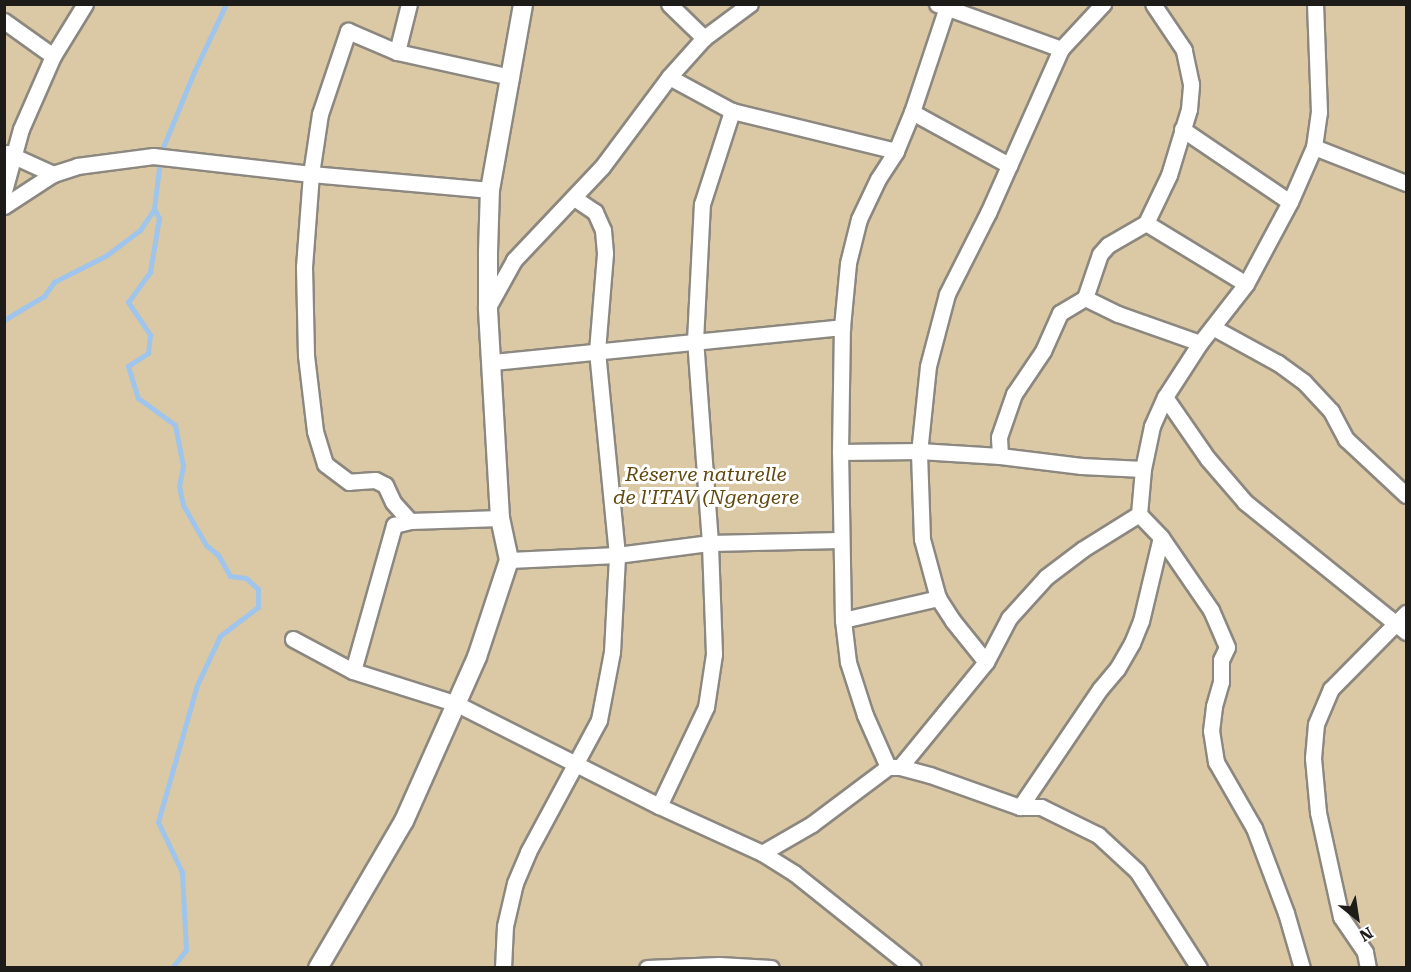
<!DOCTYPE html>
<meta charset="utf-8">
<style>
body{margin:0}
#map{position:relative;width:1411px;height:972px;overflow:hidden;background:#f9f4eb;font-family:"Roboto Serif",serif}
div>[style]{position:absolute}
.green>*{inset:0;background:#dac9a4;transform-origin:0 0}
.stream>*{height:5px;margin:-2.5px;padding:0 2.5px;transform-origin:2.5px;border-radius:2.5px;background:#9fc5ed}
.roads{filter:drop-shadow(2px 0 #8c8880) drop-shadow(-2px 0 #8c8880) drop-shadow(0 2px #8c8880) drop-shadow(0 -2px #8c8880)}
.minor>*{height:15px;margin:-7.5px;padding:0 7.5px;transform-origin:7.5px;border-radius:7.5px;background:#fff}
.tertiary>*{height:18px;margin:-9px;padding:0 9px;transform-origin:9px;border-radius:9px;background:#fff}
span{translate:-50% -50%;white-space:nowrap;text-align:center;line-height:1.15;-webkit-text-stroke:6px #fff;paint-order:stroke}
.park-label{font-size:20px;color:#624a0f;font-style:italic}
.frame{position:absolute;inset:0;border:6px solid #1e1c19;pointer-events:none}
.north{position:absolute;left:1327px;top:888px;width:60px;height:60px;-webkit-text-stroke:4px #fff;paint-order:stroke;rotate:150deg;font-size:16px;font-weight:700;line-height:24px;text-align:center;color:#1e1c19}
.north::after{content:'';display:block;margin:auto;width:21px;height:27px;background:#1e1c19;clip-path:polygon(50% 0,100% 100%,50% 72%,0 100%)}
</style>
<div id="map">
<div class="green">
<div style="left:5px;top:5px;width:1401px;height:963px"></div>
</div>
<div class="stream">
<div style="left:154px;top:209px;width:10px;rotate:61deg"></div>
<div style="left:159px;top:218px;width:55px;rotate:99.5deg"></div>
<div style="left:150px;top:272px;width:37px;rotate:126deg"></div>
<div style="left:128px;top:302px;width:40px;rotate:56deg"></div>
<div style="left:150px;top:335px;width:18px;rotate:96deg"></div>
<div style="left:148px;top:353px;width:24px;rotate:147deg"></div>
<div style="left:128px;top:366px;width:34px;rotate:73deg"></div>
<div style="left:138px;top:398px;width:46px;rotate:36.1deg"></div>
<div style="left:175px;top:425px;width:42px;rotate:79deg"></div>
<div style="left:183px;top:466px;width:20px;rotate:101deg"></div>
<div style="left:179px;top:486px;width:19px;rotate:78deg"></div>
<div style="left:183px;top:505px;width:46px;rotate:60.1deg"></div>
<div style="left:206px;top:545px;width:16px;rotate:40deg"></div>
<div style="left:218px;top:555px;width:24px;rotate:60deg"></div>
<div style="left:230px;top:576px;width:16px;rotate:7deg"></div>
<div style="left:246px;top:578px;width:16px;rotate:43deg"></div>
<div style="left:258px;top:589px;width:18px;rotate:90deg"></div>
<div style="left:258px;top:607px;width:48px;rotate:142.7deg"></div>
<div style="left:220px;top:636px;width:54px;rotate:115.1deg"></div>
<div style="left:197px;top:685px;width:142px;rotate:105.9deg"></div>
<div style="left:158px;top:822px;width:55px;rotate:64.4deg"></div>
<div style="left:182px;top:872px;width:78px;rotate:87.1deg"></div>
<div style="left:186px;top:950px;width:23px;rotate:128deg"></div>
<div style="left:4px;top:320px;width:47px;rotate:-31deg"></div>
<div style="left:44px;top:296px;width:17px;rotate:-54deg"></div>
<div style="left:54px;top:282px;width:59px;rotate:-27deg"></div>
<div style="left:107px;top:255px;width:41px;rotate:-37.1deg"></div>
<div style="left:140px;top:230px;width:25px;rotate:-56deg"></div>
<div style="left:154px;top:209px;width:57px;rotate:-83deg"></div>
<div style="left:161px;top:152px;width:87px;rotate:-67.6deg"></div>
<div style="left:194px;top:72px;width:75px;rotate:-64.8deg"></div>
</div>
<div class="roads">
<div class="minor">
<div style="left:669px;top:4px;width:49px;rotate:44.2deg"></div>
<div style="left:937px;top:4px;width:132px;rotate:19.9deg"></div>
<div style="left:4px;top:21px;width:60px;rotate:35.5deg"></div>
<div style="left:397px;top:52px;width:49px;rotate:-76deg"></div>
<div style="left:669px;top:77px;width:72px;rotate:28.4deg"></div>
<div style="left:732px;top:111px;width:169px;rotate:13.7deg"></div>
<div style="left:912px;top:112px;width:111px;rotate:28.7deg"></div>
<div style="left:1182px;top:129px;width:130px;rotate:34.1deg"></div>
<div style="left:1314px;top:147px;width:99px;rotate:21.4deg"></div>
<div style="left:7px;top:153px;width:51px;rotate:24.5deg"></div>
<div style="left:4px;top:191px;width:64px;rotate:-74.7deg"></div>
<div style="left:21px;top:129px;width:80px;rotate:-66.3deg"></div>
<div style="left:53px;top:56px;width:61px;rotate:-58.4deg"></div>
<div style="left:4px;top:206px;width:59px;rotate:-33.1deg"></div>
<div style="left:53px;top:174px;width:25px;rotate:-18deg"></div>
<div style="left:77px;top:166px;width:77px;rotate:-7.5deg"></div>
<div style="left:153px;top:156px;width:159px;rotate:6.5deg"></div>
<div style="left:311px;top:174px;width:180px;rotate:5.1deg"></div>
<div style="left:1146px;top:223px;width:117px;rotate:31.4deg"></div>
<div style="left:1085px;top:298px;width:37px;rotate:26deg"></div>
<div style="left:1118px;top:314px;width:87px;rotate:19.5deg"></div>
<div style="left:488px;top:307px;width:54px;rotate:-61deg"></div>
<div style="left:514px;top:260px;width:128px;rotate:-46.6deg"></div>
<div style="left:602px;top:167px;width:112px;rotate:-53.3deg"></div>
<div style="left:669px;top:77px;width:52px;rotate:-48.1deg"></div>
<div style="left:704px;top:38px;width:57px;rotate:-36.5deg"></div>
<div style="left:1214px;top:328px;width:73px;rotate:28.7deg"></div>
<div style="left:1278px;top:363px;width:32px;rotate:36deg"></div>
<div style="left:1304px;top:382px;width:40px;rotate:47deg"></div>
<div style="left:1331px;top:411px;width:32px;rotate:62deg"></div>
<div style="left:1346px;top:439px;width:82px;rotate:43deg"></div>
<div style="left:493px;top:362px;width:351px;rotate:-5.7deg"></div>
<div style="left:1165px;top:397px;width:75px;rotate:55.3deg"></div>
<div style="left:1208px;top:459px;width:57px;rotate:49.3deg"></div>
<div style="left:1245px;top:502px;width:207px;rotate:38.9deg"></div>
<div style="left:840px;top:452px;width:79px;rotate:-0.7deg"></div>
<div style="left:919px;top:451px;width:81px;rotate:3.5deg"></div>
<div style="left:1000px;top:456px;width:82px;rotate:7deg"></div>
<div style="left:1081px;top:466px;width:62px;rotate:2.8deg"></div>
<div style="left:1000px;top:456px;width:19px;rotate:-93deg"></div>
<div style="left:999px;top:437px;width:46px;rotate:-70.8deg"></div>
<div style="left:1014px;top:394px;width:52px;rotate:-56deg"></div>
<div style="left:1043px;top:351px;width:42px;rotate:-65.9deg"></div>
<div style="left:1060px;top:313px;width:29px;rotate:-31deg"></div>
<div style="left:1085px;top:298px;width:46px;rotate:-71.2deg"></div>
<div style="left:1100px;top:254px;width:12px;rotate:-48deg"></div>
<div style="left:1108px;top:245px;width:44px;rotate:-30.1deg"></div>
<div style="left:1146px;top:223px;width:53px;rotate:-64.4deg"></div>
<div style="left:1169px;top:175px;width:69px;rotate:-73.1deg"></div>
<div style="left:1189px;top:109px;width:25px;rotate:-85deg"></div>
<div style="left:1191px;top:84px;width:35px;rotate:-102deg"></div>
<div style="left:1184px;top:50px;width:55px;rotate:-124deg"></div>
<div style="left:500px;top:518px;width:90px;rotate:178.1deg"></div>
<div style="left:410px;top:521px;width:25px;rotate:-132deg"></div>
<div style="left:393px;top:502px;width:19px;rotate:-115deg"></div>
<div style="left:385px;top:485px;width:11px;rotate:-153deg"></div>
<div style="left:375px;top:480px;width:26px;rotate:176deg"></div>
<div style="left:349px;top:482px;width:30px;rotate:-143deg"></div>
<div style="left:325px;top:464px;width:34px;rotate:-107deg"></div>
<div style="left:315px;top:431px;width:77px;rotate:-96.8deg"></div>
<div style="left:306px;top:355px;width:88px;rotate:-91.3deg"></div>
<div style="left:304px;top:267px;width:93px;rotate:-85.7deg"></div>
<div style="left:311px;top:174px;width:61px;rotate:-81.5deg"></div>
<div style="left:320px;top:114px;width:88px;rotate:-71.4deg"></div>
<div style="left:348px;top:31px;width:53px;rotate:23.2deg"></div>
<div style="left:397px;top:52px;width:117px;rotate:12.4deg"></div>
<div style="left:509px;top:560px;width:108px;rotate:-2.7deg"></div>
<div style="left:617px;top:555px;width:94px;rotate:-7.4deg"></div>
<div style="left:710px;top:543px;width:130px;rotate:-1.3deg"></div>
<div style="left:843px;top:620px;width:98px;rotate:-13deg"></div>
<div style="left:293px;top:639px;width:68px;rotate:28.1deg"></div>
<div style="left:353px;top:671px;width:109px;rotate:17.6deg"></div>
<div style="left:457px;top:704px;width:226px;rotate:26.8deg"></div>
<div style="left:659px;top:806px;width:113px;rotate:24.5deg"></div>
<div style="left:762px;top:853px;width:38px;rotate:32deg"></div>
<div style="left:794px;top:873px;width:152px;rotate:38.6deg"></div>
<div style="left:986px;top:662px;width:53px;rotate:-128.8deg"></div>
<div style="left:953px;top:621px;width:27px;rotate:-123deg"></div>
<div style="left:938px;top:598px;width:61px;rotate:-105.2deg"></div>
<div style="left:922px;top:539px;width:86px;rotate:-92deg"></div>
<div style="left:919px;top:453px;width:87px;rotate:-84.1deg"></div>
<div style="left:928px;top:366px;width:74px;rotate:-75.2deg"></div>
<div style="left:947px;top:294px;width:91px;rotate:-63.2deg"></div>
<div style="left:988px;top:213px;width:180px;rotate:-66deg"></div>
<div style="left:1061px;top:49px;width:62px;rotate:-47deg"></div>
<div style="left:353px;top:671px;width:152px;rotate:-74.3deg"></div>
<div style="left:394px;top:525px;width:16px;rotate:-14deg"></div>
<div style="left:888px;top:767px;width:57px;rotate:-113.9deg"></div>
<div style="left:865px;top:715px;width:56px;rotate:-107.8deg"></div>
<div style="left:848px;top:662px;width:42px;rotate:-96.8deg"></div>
<div style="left:843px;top:620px;width:168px;rotate:-91deg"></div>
<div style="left:840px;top:452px;width:125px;rotate:-89.1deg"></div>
<div style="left:842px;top:327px;width:64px;rotate:-84.6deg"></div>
<div style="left:848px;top:263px;width:45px;rotate:-76deg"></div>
<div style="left:859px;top:219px;width:44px;rotate:-64.6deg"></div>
<div style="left:878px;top:179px;width:33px;rotate:-57deg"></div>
<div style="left:896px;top:151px;width:42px;rotate:-67.7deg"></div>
<div style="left:912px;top:112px;width:114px;rotate:-71.6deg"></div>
<div style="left:900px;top:767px;width:136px;rotate:-50.7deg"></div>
<div style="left:986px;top:662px;width:50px;rotate:-62.4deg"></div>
<div style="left:1009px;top:618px;width:55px;rotate:-47.9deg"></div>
<div style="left:1046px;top:577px;width:46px;rotate:-37.1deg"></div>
<div style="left:1083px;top:549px;width:66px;rotate:-32deg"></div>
<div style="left:659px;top:806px;width:110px;rotate:-64.6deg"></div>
<div style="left:706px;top:707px;width:54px;rotate:-81.4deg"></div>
<div style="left:714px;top:654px;width:111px;rotate:-92.1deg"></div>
<div style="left:710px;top:543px;width:203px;rotate:-94.2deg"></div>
<div style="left:695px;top:341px;width:137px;rotate:-87.1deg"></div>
<div style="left:702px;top:204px;width:98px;rotate:-72.1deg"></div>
<div style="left:1020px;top:807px;width:143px;rotate:-55.9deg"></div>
<div style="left:1100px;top:689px;width:26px;rotate:-50deg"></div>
<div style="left:1117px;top:669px;width:30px;rotate:-60deg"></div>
<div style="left:1132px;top:643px;width:24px;rotate:-68deg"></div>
<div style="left:1141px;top:621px;width:86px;rotate:-76.6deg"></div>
<div style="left:762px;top:853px;width:58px;rotate:-30.1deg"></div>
<div style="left:812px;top:824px;width:95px;rotate:-36.9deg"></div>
<div style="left:888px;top:767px;width:12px"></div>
<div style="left:900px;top:767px;width:31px;rotate:15deg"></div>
<div style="left:930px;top:775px;width:96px;rotate:19.6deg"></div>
<div style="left:1020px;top:807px;width:21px"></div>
<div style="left:1041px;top:807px;width:64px;rotate:26.2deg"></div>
<div style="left:1098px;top:835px;width:53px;rotate:42.7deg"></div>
<div style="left:1137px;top:871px;width:115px;rotate:57.4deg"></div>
<div style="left:503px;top:968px;width:42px;rotate:-87.3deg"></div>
<div style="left:505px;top:926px;width:44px;rotate:-76.9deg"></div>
<div style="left:515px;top:883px;width:34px;rotate:-67deg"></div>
<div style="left:528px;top:852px;width:150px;rotate:-61.7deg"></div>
<div style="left:599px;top:720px;width:69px;rotate:-79.2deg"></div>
<div style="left:612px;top:652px;width:97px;rotate:-87deg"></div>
<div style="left:617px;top:555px;width:205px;rotate:-95.6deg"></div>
<div style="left:597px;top:351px;width:98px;rotate:-85.3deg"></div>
<div style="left:605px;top:253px;width:23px;rotate:-95deg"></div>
<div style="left:603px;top:230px;width:20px;rotate:-114deg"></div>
<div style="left:595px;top:212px;width:25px;rotate:-146deg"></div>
<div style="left:647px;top:968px;width:72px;rotate:-2.4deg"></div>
<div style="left:719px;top:965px;width:52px;rotate:3.3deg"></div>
<div style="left:1302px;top:968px;width:57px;rotate:-106.2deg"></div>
<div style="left:1286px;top:913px;width:91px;rotate:-110.6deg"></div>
<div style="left:1254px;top:828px;width:76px;rotate:-119.9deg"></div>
<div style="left:1216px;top:762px;width:31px;rotate:-99deg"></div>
<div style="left:1211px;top:731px;width:25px;rotate:-83deg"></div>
<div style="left:1214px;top:706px;width:25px;rotate:-74deg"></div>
<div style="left:1221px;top:682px;width:22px;rotate:-90deg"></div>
<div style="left:1221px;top:660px;width:14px;rotate:-65deg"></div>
<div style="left:1227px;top:647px;width:40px;rotate:-113.4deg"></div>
<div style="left:1211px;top:610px;width:88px;rotate:-124.4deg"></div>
<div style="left:1161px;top:537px;width:32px;rotate:-134deg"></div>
<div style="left:1139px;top:514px;width:45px;rotate:-84.9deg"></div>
<div style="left:1143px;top:469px;width:44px;rotate:-78.2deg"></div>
<div style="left:1152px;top:426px;width:32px;rotate:-66deg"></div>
<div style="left:1165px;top:397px;width:64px;rotate:-57.1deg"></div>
<div style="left:1200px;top:343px;width:75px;rotate:-52.1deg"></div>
<div style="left:1246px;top:284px;width:93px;rotate:-61.8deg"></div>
<div style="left:1290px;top:202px;width:60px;rotate:-66.4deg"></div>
<div style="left:1314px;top:147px;width:35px;rotate:-82deg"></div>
<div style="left:1319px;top:112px;width:108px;rotate:-92.1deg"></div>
<div style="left:1368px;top:968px;width:16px;rotate:-101deg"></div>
<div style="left:1365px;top:952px;width:42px;rotate:-124.4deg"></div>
<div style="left:1341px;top:917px;width:107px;rotate:-102.4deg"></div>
<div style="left:1318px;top:812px;width:54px;rotate:-95.3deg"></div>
<div style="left:1313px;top:758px;width:34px;rotate:-85deg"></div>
<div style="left:1316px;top:724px;width:38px;rotate:-67deg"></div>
<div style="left:1331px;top:689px;width:107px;rotate:-45.4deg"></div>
</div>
<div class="tertiary">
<div style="left:318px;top:968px;width:170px;rotate:-59.7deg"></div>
<div style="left:404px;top:821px;width:180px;rotate:-66deg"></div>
<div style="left:477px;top:657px;width:102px;rotate:-71.7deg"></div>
<div style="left:509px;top:560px;width:43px;rotate:-102.1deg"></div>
<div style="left:500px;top:518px;width:211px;rotate:-93.3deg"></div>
<div style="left:488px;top:307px;width:55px;rotate:-90deg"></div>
<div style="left:488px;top:252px;width:62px;rotate:-88.2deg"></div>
<div style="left:490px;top:190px;width:189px;rotate:-79.9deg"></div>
</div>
</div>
<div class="park-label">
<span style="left:706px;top:486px">Réserve naturelle<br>de l'ITAV (Ngengere</span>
</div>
<div class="frame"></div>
<div class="north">N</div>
</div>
